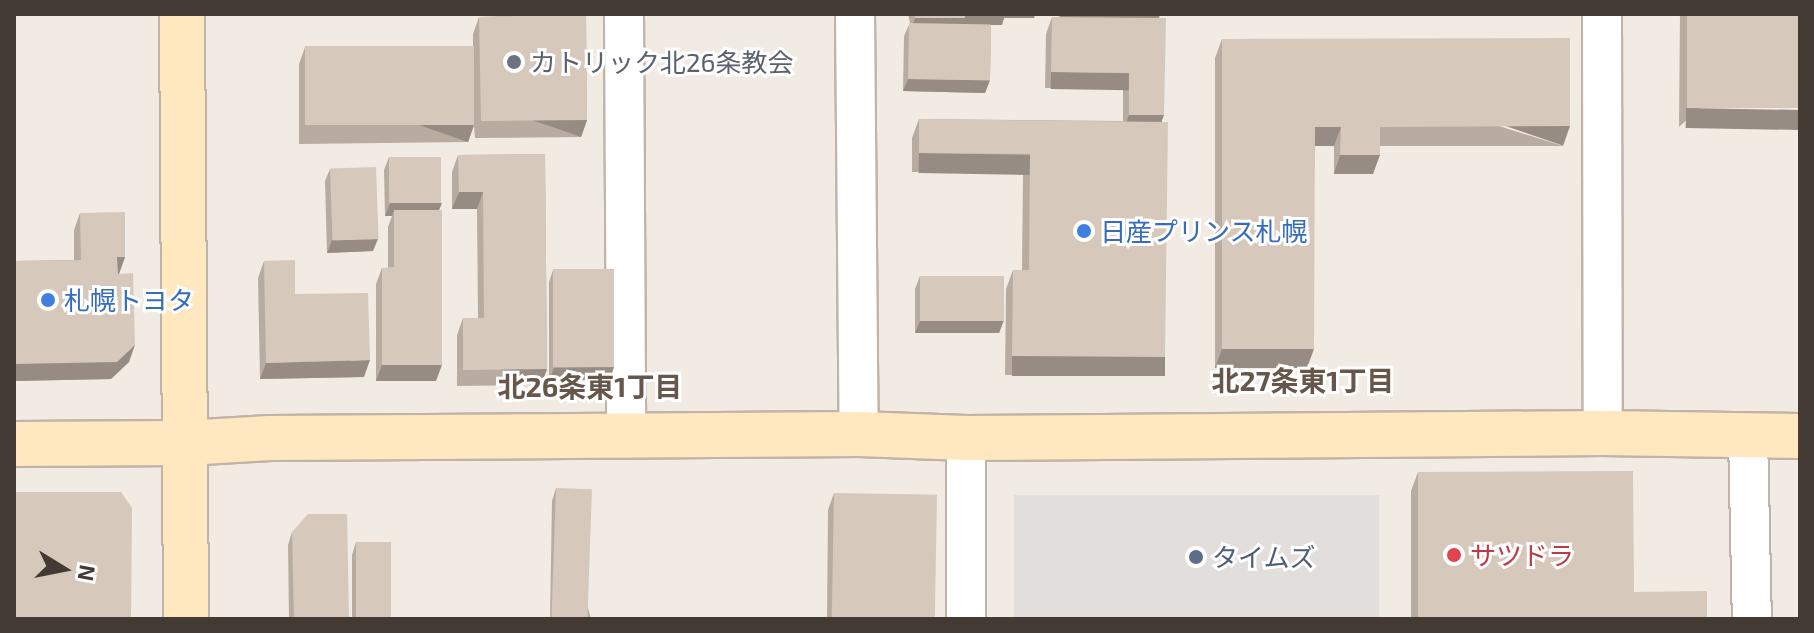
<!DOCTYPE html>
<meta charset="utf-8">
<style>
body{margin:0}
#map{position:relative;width:1814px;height:633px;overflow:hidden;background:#f2ebe3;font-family:"Exo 2","Noto Sans JP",sans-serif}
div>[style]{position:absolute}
.parking>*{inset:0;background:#e2dedb;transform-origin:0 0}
.roads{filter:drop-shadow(2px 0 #c0b4a8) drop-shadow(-2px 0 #c0b4a8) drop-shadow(0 2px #c0b4a8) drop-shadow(0 -2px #c0b4a8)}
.street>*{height:38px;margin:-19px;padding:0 19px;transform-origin:19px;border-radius:19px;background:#fff}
.secondary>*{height:44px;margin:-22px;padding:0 22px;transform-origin:22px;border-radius:22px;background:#ffe7bf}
.wall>*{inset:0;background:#b8aca1}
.shaded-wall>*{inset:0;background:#968c83;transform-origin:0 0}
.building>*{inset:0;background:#d6c8bb;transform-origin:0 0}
.dots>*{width:22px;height:22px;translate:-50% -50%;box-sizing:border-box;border:4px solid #fff;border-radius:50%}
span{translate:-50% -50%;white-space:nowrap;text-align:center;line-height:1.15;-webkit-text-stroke:6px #fff;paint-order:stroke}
.worship-label{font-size:26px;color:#5b616d}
.left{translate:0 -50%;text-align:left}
.shop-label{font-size:26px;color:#366cbe}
.health-label{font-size:26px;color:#be3a42}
.service-label{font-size:26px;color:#4e5e75}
.neighbourhood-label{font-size:28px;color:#66574a;font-weight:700}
.frame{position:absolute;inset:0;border:16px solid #433b33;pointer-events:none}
.north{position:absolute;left:24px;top:529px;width:80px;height:80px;-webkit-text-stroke:6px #fff;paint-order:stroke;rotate:100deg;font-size:22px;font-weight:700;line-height:32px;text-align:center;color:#433b33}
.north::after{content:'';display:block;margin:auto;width:28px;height:36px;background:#433b33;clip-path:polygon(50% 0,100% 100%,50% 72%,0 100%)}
</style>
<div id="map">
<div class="parking">
<div style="left:1014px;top:495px;width:365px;height:124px"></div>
</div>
<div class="roads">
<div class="street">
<div style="left:624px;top:14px;width:423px;rotate:89.7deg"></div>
<div style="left:855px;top:14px;width:420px;rotate:89.5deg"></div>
<div style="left:1602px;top:14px;width:419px;rotate:89.9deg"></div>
<div style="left:1748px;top:435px;width:184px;rotate:88.8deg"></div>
<div style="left:966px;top:438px;width:181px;rotate:90deg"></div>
</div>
<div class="secondary">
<div style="left:182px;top:14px;width:605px;rotate:89.62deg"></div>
<div style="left:14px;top:444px;width:171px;rotate:-0.3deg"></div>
<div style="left:185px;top:443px;width:85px;rotate:-3.4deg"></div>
<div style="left:270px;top:438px;width:589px;rotate:-0.39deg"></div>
<div style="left:859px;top:434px;width:107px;rotate:2.1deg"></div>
<div style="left:966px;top:438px;width:637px;rotate:-0.45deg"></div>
<div style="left:1603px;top:433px;width:197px;rotate:0.9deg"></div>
</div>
</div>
<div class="wall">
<div style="clip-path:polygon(511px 14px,586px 14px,587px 120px,581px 137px,475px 138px,474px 125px,468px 142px,299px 144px,299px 64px,305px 47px,473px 46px,473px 34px,479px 17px,511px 16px)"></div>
<div style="clip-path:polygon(908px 14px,1035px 14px,1034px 18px,1004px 18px,1002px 25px,991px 25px,990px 80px,985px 93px,903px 91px,904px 36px,910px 23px)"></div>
<div style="clip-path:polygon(1059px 14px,1160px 14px,1159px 18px,1162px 122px,1165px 357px,1158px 376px,1005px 375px,1006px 289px,1013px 270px,1022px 270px,1023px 173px,912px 172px,912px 138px,919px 119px,1123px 121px,1123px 89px,1045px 88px,1046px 34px,1052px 17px,1059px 17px)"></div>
<div style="clip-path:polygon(1680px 14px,1800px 14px,1679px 127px)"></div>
<div style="clip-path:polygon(1222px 39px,1563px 146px,1380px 146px,1373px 174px,1334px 174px,1334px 146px,1315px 146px,1307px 368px,1215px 368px,1215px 58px)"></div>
<div style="clip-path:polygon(545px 154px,547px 369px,541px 385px,457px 386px,457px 335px,463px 318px,478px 318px,477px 209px,452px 209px,452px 172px,458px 155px)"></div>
<div style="clip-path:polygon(389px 157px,439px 210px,436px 381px,376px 381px,376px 284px,382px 268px,388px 268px,388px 227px,392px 216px,385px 216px,384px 170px)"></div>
<div style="clip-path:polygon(330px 169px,373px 251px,327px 253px,325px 181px)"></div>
<div style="clip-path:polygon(80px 213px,125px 257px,119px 273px,129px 362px,111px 379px,14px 381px,14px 261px,74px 260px,74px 230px)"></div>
<div style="clip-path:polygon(264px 261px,295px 294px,364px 377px,260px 379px,258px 278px)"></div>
<div style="clip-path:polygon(553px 270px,610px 380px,549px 380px,549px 282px)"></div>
<div style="clip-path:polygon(920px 276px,1004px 320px,999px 333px,915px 333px,915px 289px)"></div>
<div style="clip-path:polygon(1418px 472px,1634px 592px,1707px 619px,1411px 619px,1411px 491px)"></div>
<div style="clip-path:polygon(556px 488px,591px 619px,550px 619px,552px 501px)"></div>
<div style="clip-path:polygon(834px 493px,936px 619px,827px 619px,828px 510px)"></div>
<div style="clip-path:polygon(292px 532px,349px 619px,289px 619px,288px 545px)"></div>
<div style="clip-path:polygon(356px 542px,391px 619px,352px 619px,352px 555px)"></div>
</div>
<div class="shaded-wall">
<div style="clip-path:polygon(965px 14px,1035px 14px,1034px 18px,1004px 18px,1002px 25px,962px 25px,911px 30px,915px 18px)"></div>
<div style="clip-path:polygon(1062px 14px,1160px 14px,1157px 24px,1059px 21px)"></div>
<div style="left:1051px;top:72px;width:78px;height:17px;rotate:1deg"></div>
<div style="clip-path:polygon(908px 79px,990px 80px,985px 93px,903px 91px)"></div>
<div style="left:1686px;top:108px;width:114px;height:20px;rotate:1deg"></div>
<div style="clip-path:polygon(1129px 115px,1164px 115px,1158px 131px,1123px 131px)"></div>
<div style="left:587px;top:120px;width:18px;height:106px;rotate:109deg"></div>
<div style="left:474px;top:125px;width:18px;height:169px;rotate:109deg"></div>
<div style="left:1570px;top:126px;width:21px;height:190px;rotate:109deg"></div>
<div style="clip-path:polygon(1315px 127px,1341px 127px,1334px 146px,1308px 146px)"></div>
<div style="left:919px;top:153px;width:111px;height:20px;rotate:1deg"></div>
<div style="clip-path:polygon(1340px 155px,1380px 155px,1373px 174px,1334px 174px)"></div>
<div style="clip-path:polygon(459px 192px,483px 192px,477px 209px,452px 209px)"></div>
<div style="clip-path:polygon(390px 203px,442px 203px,437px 215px,394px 210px,392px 216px,385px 216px)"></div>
<div style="clip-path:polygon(378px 239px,373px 251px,327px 253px,332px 240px)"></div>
<div style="clip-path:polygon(117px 257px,125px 257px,119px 274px,111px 274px)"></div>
<div style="clip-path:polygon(1004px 320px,999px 333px,915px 333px,920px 321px)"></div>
<div style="clip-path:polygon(135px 345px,129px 362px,111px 379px,14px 381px,14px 364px)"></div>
<div style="clip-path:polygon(1222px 349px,1314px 349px,1307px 368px,1215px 368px)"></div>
<div style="left:1012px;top:356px;width:153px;height:20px"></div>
<div style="clip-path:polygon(370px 360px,364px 377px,260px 379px,266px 363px)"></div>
<div style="clip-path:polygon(382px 365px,442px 365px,436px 381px,376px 381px)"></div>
<div style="clip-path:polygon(614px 367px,610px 380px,549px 380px,554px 368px)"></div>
<div style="left:547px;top:369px;width:17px;height:84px;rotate:111deg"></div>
</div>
<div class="building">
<div style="clip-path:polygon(517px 14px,586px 14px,587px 120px,481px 121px,479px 17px,518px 16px)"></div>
<div style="left:915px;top:14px;width:50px;height:4px"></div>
<div style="left:1687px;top:14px;width:113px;height:94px"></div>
<div style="clip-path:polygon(1052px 17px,1166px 18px,1164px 115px,1129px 115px,1129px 73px,1051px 72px)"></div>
<div style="left:909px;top:23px;width:82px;height:56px;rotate:1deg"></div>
<div style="clip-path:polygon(1570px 38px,1570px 126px,1380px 127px,1380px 155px,1340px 155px,1341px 127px,1315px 127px,1314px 349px,1222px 349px,1222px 39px)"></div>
<div style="left:474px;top:46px;width:79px;height:169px;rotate:90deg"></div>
<div style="clip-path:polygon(919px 119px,1168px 122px,1165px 357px,1012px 356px,1013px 270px,1029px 270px,1030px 154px,919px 153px)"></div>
<div style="clip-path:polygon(545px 154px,547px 369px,463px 370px,463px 318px,484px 318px,483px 192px,459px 192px,458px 155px)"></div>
<div style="left:389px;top:157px;width:52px;height:46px"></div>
<div style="left:376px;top:167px;width:72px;height:46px;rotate:88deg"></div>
<div style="clip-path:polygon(394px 210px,442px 210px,442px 365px,382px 365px,382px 268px,394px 267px)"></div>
<div style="clip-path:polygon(125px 212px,125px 257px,117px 257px,118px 274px,133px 273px,135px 345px,117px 362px,14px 364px,14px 261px,81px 260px,80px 213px)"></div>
<div style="clip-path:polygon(295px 260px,295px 294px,368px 293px,370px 360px,266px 363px,264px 261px)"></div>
<div style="left:614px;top:269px;width:98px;height:61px;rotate:90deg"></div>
<div style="left:920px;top:276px;width:84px;height:45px"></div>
<div style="clip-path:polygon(1633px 471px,1634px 592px,1707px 591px,1707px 619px,1418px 619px,1418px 472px)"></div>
<div style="left:556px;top:488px;width:36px;height:131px;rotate:2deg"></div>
<div style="clip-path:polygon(14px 492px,121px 492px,132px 508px,131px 619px,14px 619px)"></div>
<div style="left:834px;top:493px;width:103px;height:126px;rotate:1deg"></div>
<div style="clip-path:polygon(308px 514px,347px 514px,349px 619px,294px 619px,292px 532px)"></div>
<div style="left:356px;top:542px;width:35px;height:76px"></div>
</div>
<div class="dots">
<div style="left:514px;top:62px;background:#6b7280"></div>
<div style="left:1084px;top:231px;background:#3f7fe0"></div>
<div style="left:48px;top:300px;background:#3f7fe0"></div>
<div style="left:1454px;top:555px;background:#e0444e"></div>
<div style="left:1196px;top:557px;background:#5c6f8a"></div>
</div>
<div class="worship-label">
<span class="left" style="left:530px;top:62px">カトリック北26条教会</span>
</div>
<div class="shop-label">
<span class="left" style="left:1100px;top:231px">日産プリンス札幌</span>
<span class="left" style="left:64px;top:300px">札幌トヨタ</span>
</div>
<div class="health-label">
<span class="left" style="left:1470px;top:555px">サツドラ</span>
</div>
<div class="service-label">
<span class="left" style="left:1212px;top:557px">タイムズ</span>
</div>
<div class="neighbourhood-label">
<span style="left:1303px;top:380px">北27条東1丁目</span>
<span style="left:590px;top:386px">北26条東1丁目</span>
</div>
<div class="frame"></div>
<div class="north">N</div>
</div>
